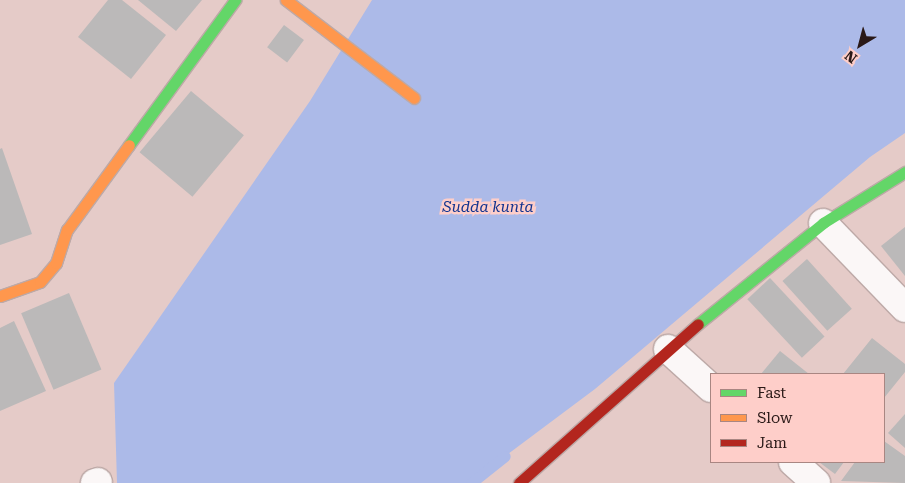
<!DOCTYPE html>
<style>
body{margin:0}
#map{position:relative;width:905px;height:483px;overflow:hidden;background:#e5cbc8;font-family:"Roboto Serif",serif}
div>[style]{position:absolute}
.water>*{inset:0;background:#acbae8}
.stream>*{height:11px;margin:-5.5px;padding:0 5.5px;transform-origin:5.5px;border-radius:5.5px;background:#acbae8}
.building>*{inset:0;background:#bbb9b9;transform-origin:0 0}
.roads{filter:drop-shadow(1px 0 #bda9a7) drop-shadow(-1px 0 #bda9a7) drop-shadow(0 1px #bda9a7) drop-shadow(0 -1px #bda9a7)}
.street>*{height:28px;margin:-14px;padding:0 14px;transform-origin:14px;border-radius:14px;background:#fbf7f7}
.fast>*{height:11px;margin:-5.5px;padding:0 5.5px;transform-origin:5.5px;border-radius:5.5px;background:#63d668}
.slow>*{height:11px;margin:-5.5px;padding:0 5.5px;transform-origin:5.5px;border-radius:5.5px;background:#ff974d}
.jam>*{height:11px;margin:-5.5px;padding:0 5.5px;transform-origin:5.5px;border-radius:5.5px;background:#b3261e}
span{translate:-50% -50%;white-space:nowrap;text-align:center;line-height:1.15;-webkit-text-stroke:5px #fecec9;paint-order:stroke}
.water-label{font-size:15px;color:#12338f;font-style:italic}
.legend{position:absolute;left:710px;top:373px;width:175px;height:90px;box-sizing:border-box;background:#fecec9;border:1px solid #a98682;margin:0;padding:6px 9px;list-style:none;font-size:15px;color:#2a1917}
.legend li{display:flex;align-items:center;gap:10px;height:25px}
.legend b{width:25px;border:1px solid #a98682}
.north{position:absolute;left:835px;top:20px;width:50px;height:50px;-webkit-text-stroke:4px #fecec9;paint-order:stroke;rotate:217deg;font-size:14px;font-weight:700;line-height:20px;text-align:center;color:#2a1917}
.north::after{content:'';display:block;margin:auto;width:18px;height:22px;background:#2a1917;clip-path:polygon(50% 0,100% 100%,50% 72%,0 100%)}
</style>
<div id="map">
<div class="water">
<div style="clip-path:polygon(372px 0,905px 0,905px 133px,870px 157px,595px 389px,469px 483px,117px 483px,114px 383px,310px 101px)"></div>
</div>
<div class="stream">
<div style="left:471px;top:483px;width:43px;rotate:-38.5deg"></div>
</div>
<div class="building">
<div style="clip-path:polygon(108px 0,122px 0,166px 35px,131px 79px,78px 37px)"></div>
<div style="clip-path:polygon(138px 0,202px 0,176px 31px)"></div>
<div style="left:284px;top:25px;width:25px;height:28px;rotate:37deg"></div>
<div style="left:191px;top:91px;width:69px;height:80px;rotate:40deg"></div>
<div style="clip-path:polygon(2px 148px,32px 234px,0 245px,0 149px)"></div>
<div style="clip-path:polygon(905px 227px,905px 276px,881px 246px)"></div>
<div style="left:807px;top:259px;width:67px;height:33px;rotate:48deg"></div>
<div style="left:770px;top:278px;width:80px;height:31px;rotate:47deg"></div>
<div style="left:69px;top:293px;width:83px;height:52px;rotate:67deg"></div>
<div style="clip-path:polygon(14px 321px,46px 391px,0 411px,0 328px)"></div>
<div style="clip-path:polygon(872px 338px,905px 364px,905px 372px,884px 398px,884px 374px,843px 374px)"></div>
<div style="clip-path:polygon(780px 351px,809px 374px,761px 374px)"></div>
<div style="clip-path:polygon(905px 414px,905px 448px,888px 433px)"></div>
<div style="clip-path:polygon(884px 441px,905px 456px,905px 483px,841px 481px,855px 462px,884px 462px)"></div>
<div style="clip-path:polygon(819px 462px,844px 462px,835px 474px)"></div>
</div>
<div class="roads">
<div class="street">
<div style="left:823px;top:223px;width:118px;rotate:46deg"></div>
<div style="left:668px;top:349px;width:58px;rotate:42.2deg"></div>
<div style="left:793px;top:462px;width:31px;rotate:42deg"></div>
<div style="left:95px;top:483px;width:3px;rotate:-18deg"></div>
</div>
<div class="fast">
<div style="left:129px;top:145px;width:180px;rotate:-53.8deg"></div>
<div style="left:698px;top:324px;width:161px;rotate:-38.9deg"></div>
<div style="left:823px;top:223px;width:97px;rotate:-31.9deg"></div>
</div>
<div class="slow">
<div style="left:286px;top:0;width:161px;rotate:37.4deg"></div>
<div style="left:0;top:296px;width:42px;rotate:-19.3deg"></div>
<div style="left:40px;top:282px;width:25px;rotate:-50deg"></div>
<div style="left:56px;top:263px;width:35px;rotate:-72deg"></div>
<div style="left:67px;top:230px;width:105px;rotate:-53.9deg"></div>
</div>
<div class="jam">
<div style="left:519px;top:483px;width:239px;rotate:-41.6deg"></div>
</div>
</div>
<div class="water-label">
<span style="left:488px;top:208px">Sudda kunta</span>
</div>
<ul class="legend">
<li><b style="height:6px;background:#63d668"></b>Fast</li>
<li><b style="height:6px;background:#ff974d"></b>Slow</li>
<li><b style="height:6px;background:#b3261e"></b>Jam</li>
</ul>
<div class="north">N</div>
</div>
